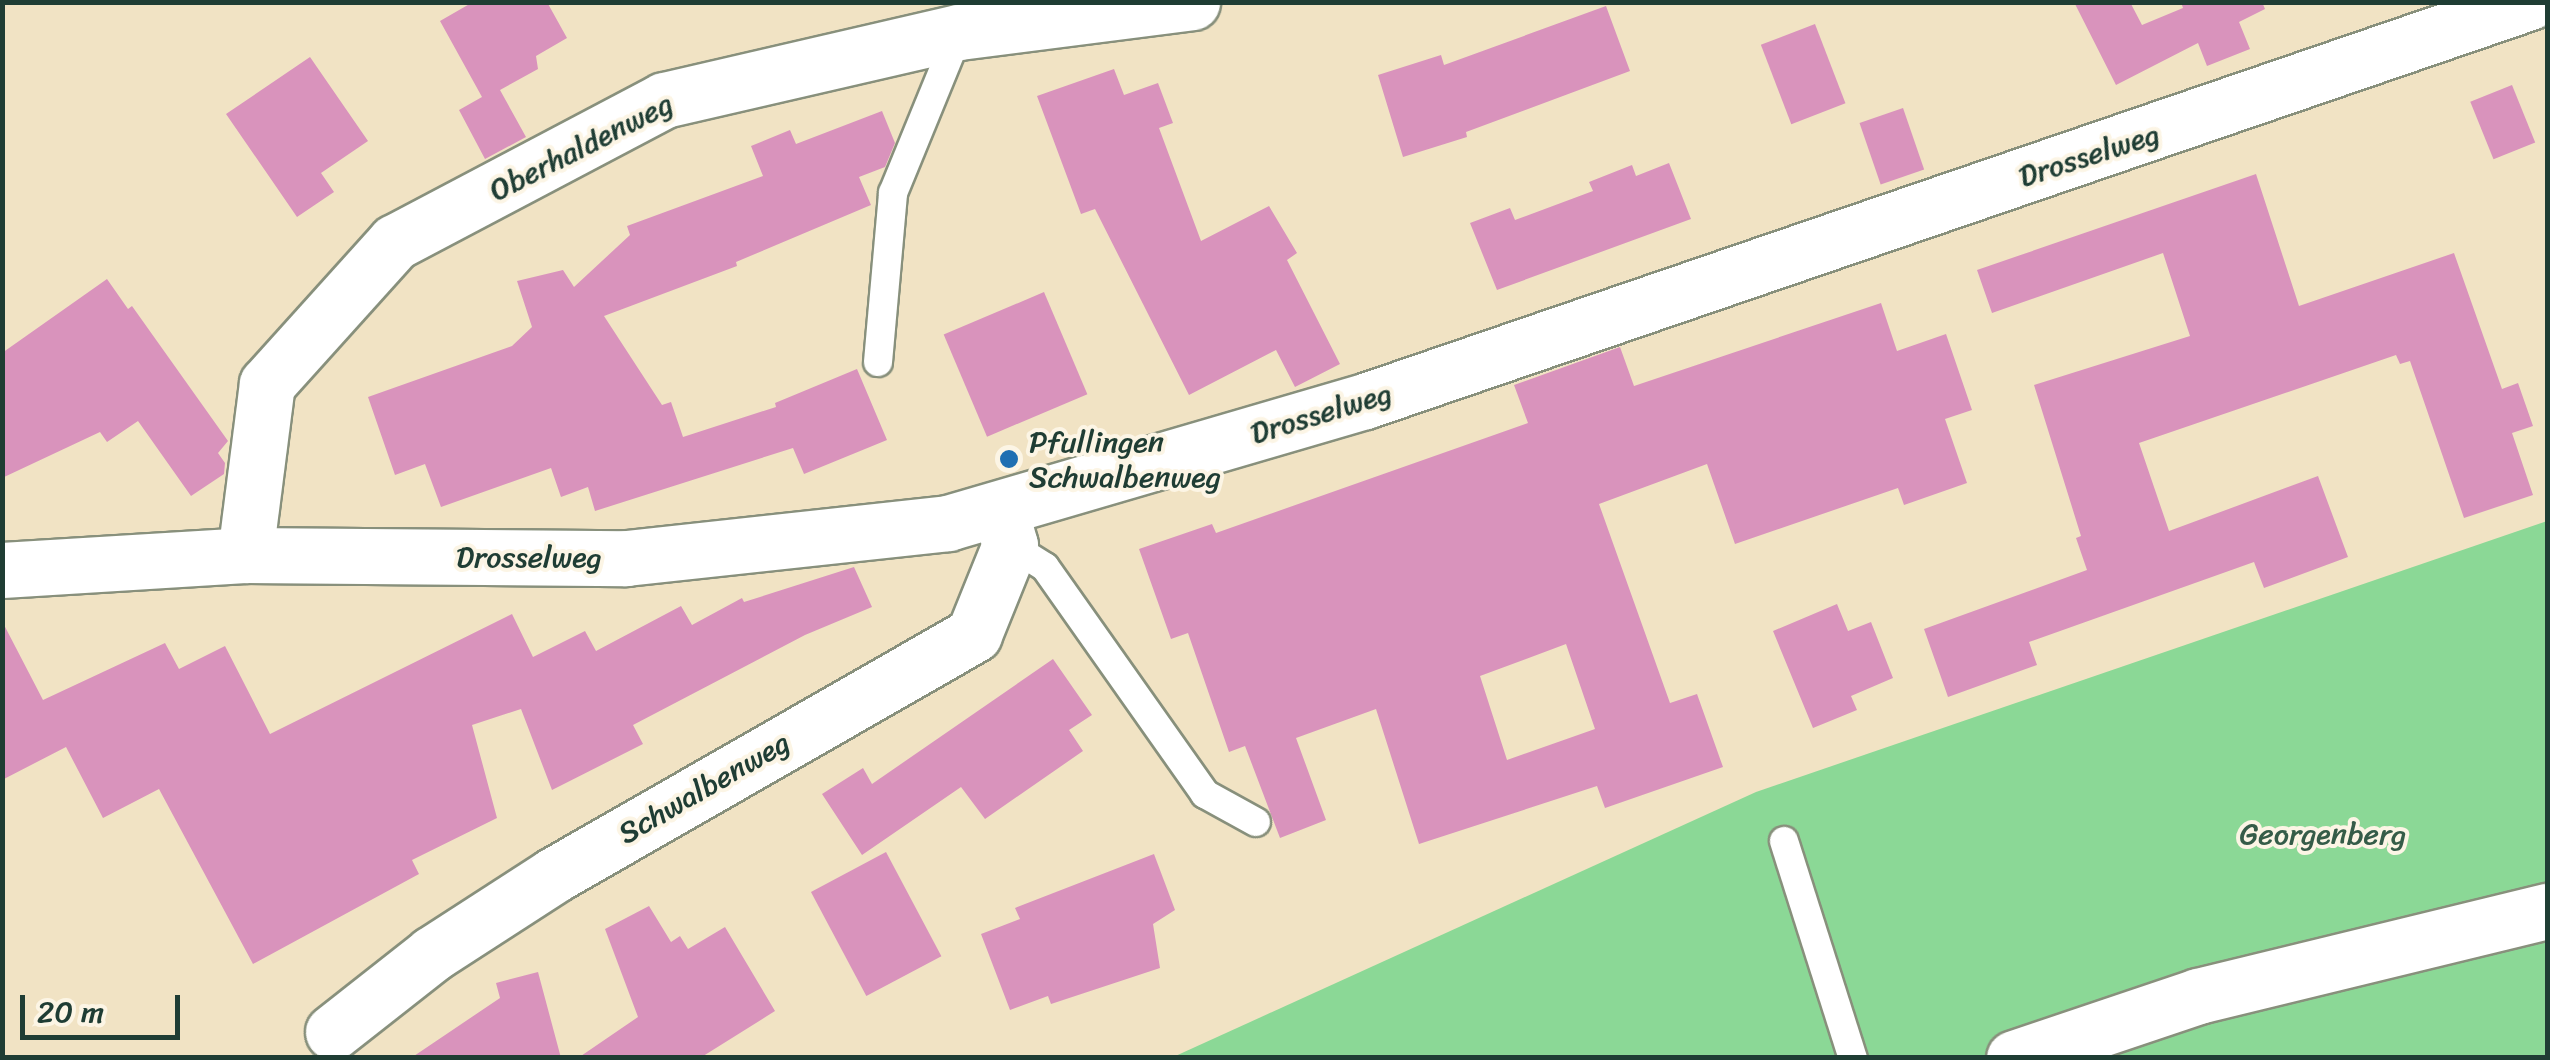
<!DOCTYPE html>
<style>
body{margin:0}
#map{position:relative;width:2550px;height:1060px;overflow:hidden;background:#f1e3c4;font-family:Sriracha,sans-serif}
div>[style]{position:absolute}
.green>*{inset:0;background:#8bd896}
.building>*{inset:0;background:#d993bc;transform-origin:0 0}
.roads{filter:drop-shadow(2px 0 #88907c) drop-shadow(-2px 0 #88907c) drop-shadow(0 2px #88907c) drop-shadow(0 -2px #88907c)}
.service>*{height:28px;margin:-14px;padding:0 14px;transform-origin:14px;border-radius:14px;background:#fff}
.minor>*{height:55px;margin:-27.5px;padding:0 27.5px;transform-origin:27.5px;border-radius:27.5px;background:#fff}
.dots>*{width:28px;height:28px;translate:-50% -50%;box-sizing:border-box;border:5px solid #fcf5e5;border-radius:50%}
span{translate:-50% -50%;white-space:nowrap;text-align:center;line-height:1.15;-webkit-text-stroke:8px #fcf5e5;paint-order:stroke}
.street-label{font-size:30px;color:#1f3d34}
.poi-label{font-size:30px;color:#1f3d34}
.left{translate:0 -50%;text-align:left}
.park-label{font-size:30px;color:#355c48}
.frame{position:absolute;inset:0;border:5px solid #1f3d34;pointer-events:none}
.scale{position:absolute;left:20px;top:995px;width:160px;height:45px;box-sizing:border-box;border:5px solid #1f3d34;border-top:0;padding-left:12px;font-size:30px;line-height:35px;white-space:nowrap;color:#1f3d34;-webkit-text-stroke:8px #fcf5e5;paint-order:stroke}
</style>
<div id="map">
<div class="green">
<div style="clip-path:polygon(2547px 521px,2547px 1057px,1171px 1058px,1756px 792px)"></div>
</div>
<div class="building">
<div style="clip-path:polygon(473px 2px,547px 2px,567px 38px,536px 56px,538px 69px,500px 90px,526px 137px,485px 159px,459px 110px,482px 97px,440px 21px)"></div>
<div style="clip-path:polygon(2074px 2px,2130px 2px,2142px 25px,2183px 8px,2181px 2px,2262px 2px,2265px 9px,2239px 22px,2250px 49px,2207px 66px,2198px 43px,2116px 85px)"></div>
<div style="clip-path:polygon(1606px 6px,1630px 71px,1466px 132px,1467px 137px,1403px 157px,1378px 75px,1441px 55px,1444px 65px)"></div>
<div style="left:1815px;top:24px;width:85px;height:58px;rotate:69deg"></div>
<div style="clip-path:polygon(310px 57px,368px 141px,321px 173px,334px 192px,297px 217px,226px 114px)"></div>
<div style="clip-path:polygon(1114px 69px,1124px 95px,1158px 83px,1173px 123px,1159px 128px,1201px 241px,1269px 206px,1297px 253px,1287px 260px,1340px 364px,1295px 387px,1276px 350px,1189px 395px,1095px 209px,1081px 214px,1037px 96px)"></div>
<div style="left:2512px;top:85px;width:62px;height:45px;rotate:68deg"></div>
<div style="left:1903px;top:108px;width:65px;height:46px;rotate:71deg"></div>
<div style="clip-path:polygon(882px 111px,895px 143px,885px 167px,859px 177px,871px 205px,736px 262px,737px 266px,604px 316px,662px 405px,671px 402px,683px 437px,776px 407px,775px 403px,857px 369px,887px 440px,804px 474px,793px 448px,595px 511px,588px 487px,561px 497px,551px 468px,441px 507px,425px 464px,395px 475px,368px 397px,512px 346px,532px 327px,517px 281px,563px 270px,574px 287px,630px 235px,627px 226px,763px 176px,751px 146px,790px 130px,796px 144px)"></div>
<div style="clip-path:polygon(1669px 163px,1691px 219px,1497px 290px,1470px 223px,1510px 208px,1515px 220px,1593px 191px,1589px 182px,1632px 165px,1636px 176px)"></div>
<div style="clip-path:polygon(2256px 174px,2299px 306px,2454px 253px,2502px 389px,2518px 383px,2533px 426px,2512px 433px,2533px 495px,2464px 518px,2410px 361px,2400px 364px,2396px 355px,2139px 443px,2169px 531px,2318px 476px,2348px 557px,2264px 588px,2254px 562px,2029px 642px,2037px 665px,1948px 697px,1924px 629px,2087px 570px,2076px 538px,2081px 536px,2034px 385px,2190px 336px,2163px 253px,1992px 313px,1977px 270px)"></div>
<div style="clip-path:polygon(107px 279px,128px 309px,132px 306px,228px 441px,218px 453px,225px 463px,224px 474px,191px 496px,138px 421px,107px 442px,100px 432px,2px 478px,2px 353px)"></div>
<div style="left:1044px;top:292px;width:111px;height:109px;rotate:67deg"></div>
<div style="clip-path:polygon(evenodd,1881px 303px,1897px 351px,1946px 334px,1972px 410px,1945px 419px,1967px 483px,1904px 505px,1898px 488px,1735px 544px,1707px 464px,1599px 504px,1670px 703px,1697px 694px,1723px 767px,1605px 808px,1597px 786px,1419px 844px,1376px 709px,1296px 738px,1326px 820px,1280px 838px,1245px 746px,1229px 752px,1188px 633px,1171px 639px,1139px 549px,1212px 524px,1216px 533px,1528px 423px,1514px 385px,1620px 347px,1634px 386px,1881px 303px,1566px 644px,1595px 729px,1507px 760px,1480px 676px,1566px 644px)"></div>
<div style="clip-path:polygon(854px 567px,872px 607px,805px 635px,633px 725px,643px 744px,552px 790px,521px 709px,472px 725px,497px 818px,412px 860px,419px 874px,253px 964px,159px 789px,103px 818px,66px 747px,2px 780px,2px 621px,43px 700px,165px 643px,179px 669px,225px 646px,270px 734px,512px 614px,533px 657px,585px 631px,596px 651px,681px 606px,692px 625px,742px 598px,744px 602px)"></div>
<div style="clip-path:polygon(1837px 604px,1848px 631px,1871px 622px,1893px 678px,1851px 696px,1857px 710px,1813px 728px,1773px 631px)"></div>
<div style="clip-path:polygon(1053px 659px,1092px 715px,1069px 730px,1083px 751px,985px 819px,961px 787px,862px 855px,822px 794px,863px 768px,872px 784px)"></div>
<div style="left:886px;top:852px;width:118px;height:85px;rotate:62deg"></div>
<div style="clip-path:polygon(1154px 854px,1175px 910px,1153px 924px,1160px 968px,1051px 1004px,1048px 996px,1010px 1010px,981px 934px,1020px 919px,1015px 908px)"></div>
<div style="clip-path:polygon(649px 906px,671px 942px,680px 936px,688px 949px,725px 927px,775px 1011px,700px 1058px,578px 1058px,638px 1017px,605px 929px)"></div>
<div style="clip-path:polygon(538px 972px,561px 1058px,411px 1058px,500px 998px,496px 983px)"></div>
</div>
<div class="roads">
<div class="service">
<div style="left:878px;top:362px;width:170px;rotate:-84.9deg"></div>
<div style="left:893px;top:193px;width:174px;rotate:-67.7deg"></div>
<div style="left:1010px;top:545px;width:41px;rotate:32.2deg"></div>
<div style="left:1045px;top:567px;width:278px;rotate:54.8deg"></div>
<div style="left:1205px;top:794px;width:58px;rotate:28.8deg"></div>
<div style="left:1784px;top:841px;width:228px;rotate:72.4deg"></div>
</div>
<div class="minor">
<div style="left:245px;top:555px;width:172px;rotate:-82.7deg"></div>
<div style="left:267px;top:384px;width:191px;rotate:-48deg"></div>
<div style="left:395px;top:242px;width:304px;rotate:-27.8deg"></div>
<div style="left:664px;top:100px;width:303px;rotate:-13deg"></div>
<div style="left:959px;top:32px;width:235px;rotate:-7.3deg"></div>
<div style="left:2px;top:570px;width:243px;rotate:-3.5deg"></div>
<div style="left:245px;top:555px;width:381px;rotate:0.5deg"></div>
<div style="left:626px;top:558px;width:324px;rotate:-6.2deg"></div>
<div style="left:948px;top:523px;width:434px;rotate:-16.3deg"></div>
<div style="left:1365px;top:401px;width:1231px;rotate:-18.91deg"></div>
<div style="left:333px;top:1032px;width:126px;rotate:-38.2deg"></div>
<div style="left:432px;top:954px;width:145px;rotate:-32.9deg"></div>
<div style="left:554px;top:875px;width:484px;rotate:-29.8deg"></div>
<div style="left:974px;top:634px;width:96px;rotate:-68deg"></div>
<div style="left:1010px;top:545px;width:37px;rotate:-106deg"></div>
<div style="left:2014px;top:1058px;width:194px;rotate:-18.6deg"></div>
<div style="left:2198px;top:996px;width:360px;rotate:-13.7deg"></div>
</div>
</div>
<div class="dots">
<div style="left:1009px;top:459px;background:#1f6fb2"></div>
</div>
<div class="street-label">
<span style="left:581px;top:147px;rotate:-27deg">Oberhaldenweg</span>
<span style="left:2089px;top:155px;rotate:-18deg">Drosselweg</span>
<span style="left:1321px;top:413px;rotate:-17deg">Drosselweg</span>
<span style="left:529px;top:557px">Drosselweg</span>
<span style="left:704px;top:788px;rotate:-30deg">Schwalbenweg</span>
</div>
<div class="poi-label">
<span class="left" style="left:1029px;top:459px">Pfullingen<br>Schwalbenweg</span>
</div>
<div class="park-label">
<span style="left:2323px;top:834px">Georgenberg</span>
</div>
<div class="frame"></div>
<div class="scale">20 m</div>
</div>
